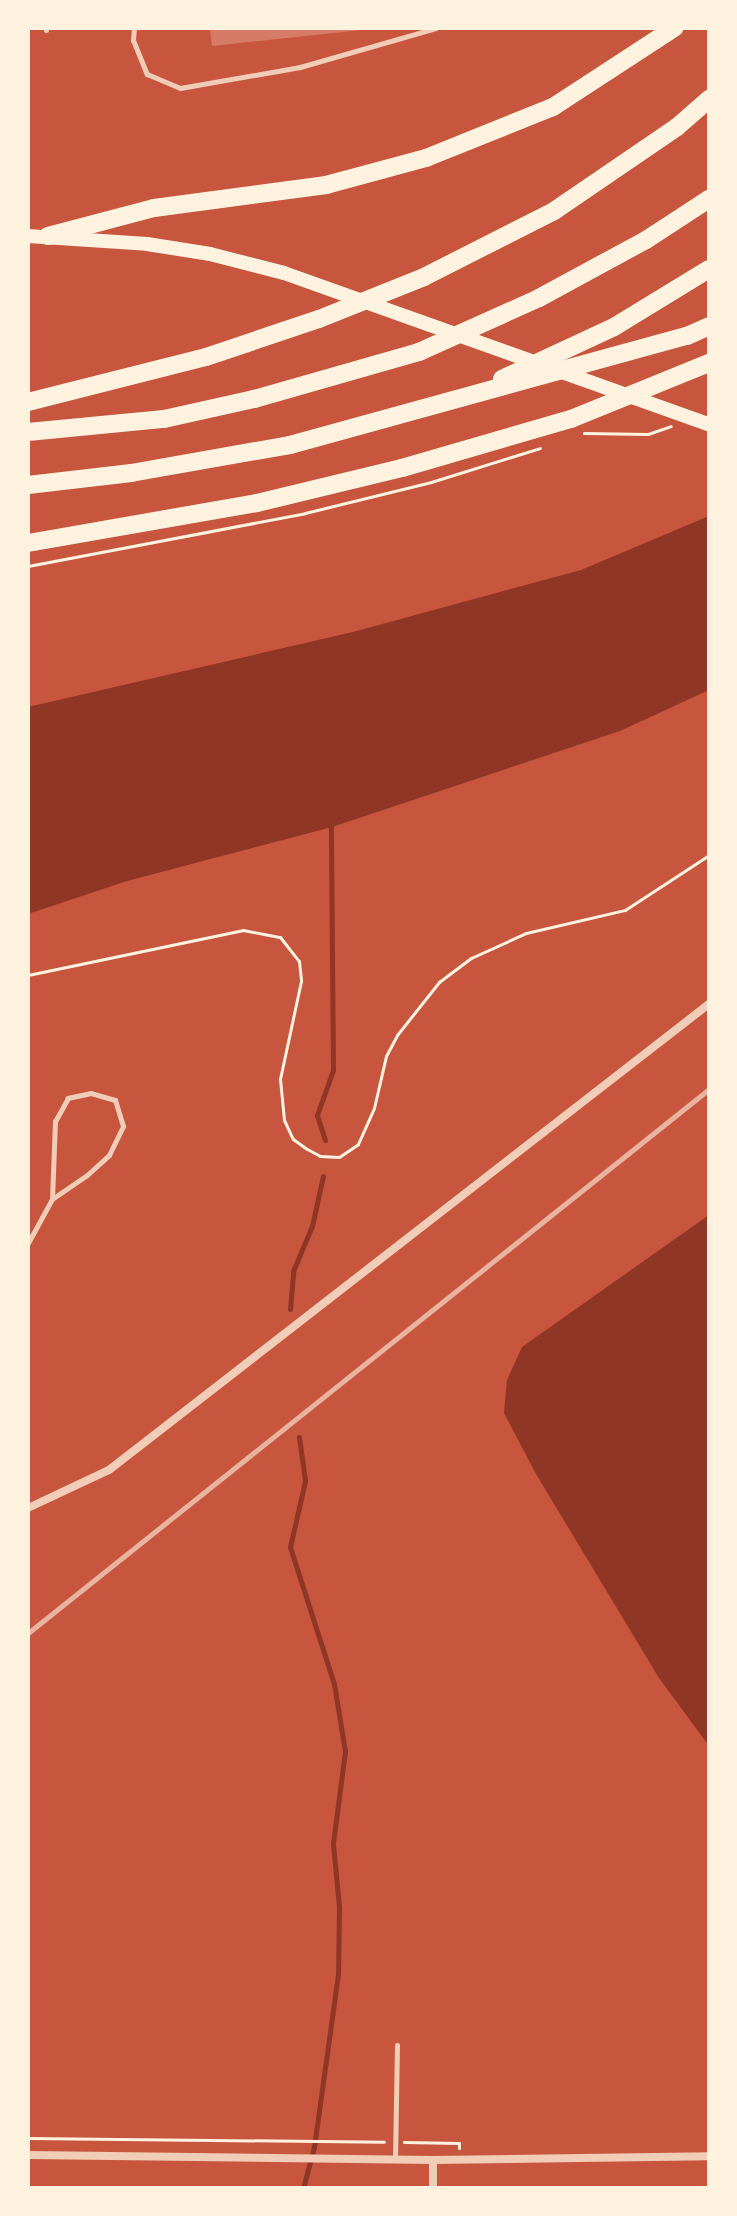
<!DOCTYPE html>
<style>
body{margin:0}
#map{position:relative;width:737px;height:2216px;overflow:hidden;background:#c8553d;font-family:"PT Serif",serif}
div>[style]{position:absolute}
.water>*{inset:0;background:#8f3625}
.stream>*{height:5px;margin:-2.5px;padding:0 2.5px;transform-origin:2.5px;border-radius:2.5px;background:#8f3625}
.building>*{inset:0;background:#d67c66}
.path>*{height:3px;margin:-1.5px;padding:0 1.5px;transform-origin:1.5px;border-radius:1.5px;background:#fff3e0}
.service>*{height:5px;margin:-2.5px;padding:0 2.5px;transform-origin:2.5px;border-radius:2.5px;background:#f1ccb7}
.minor>*{height:8px;margin:-4px;padding:0 4px;transform-origin:4px;border-radius:4px;background:#f1ccb7}
.secondary>*{height:14px;margin:-7px;padding:0 7px;transform-origin:7px;border-radius:7px;background:#fff3e0}
.motorway>*{height:18px;margin:-9px;padding:0 9px;transform-origin:9px;border-radius:9px;background:#fff3e0}
.rail>*{height:5px;margin:-2.5px;padding:0 2.5px;transform-origin:2.5px;border-radius:2.5px;background:#e9b49f}
span{translate:-50% -50%;white-space:nowrap;text-align:center;line-height:1.15;-webkit-text-stroke:8px #fff3e0;paint-order:stroke}
.frame{position:absolute;inset:0;border:30px solid #fff3e0;pointer-events:none}
</style>
<div id="map">
<div class="water">
<div style="clip-path:polygon(709px 516px,709px 690px,620px 731px,332px 827px,127px 881px,28px 914px,28px 707px,353px 632px,581px 570px)"></div>
<div style="clip-path:polygon(709px 1215px,709px 1746px,659px 1678px,536px 1474px,504px 1413px,507px 1380px,522px 1347px)"></div>
</div>
<div class="stream">
<div style="left:325px;top:1140px;width:26px;rotate:-108deg"></div>
<div style="left:317px;top:1115px;width:48px;rotate:-70.4deg"></div>
<div style="left:333px;top:1070px;width:249px;rotate:-90.5deg"></div>
<div style="left:290px;top:1309px;width:38px;rotate:-85deg"></div>
<div style="left:293px;top:1271px;width:49px;rotate:-67.1deg"></div>
<div style="left:312px;top:1226px;width:51px;rotate:-77.6deg"></div>
<div style="left:299px;top:1437px;width:44px;rotate:82.2deg"></div>
<div style="left:305px;top:1481px;width:68px;rotate:102.8deg"></div>
<div style="left:290px;top:1547px;width:144px;rotate:72.2deg"></div>
<div style="left:334px;top:1684px;width:68px;rotate:80.7deg"></div>
<div style="left:345px;top:1751px;width:94px;rotate:97.4deg"></div>
<div style="left:333px;top:1844px;width:62px;rotate:84.5deg"></div>
<div style="left:339px;top:1906px;width:68px;rotate:90.8deg"></div>
<div style="left:338px;top:1974px;width:175px;rotate:97.9deg"></div>
<div style="left:314px;top:2147px;width:42px;rotate:105deg"></div>
</div>
<div class="building">
<div style="clip-path:polygon(210px 28px,362px 28px,362px 30px,212px 46px)"></div>
</div>
<div class="path">
<div style="left:584px;top:433px;width:64px;rotate:0.9deg"></div>
<div style="left:648px;top:434px;width:24px;rotate:-19deg"></div>
<div style="left:28px;top:566px;width:282px;rotate:-10.8deg"></div>
<div style="left:305px;top:513px;width:130px;rotate:-13.8deg"></div>
<div style="left:431px;top:482px;width:114px;rotate:-17.3deg"></div>
<div style="left:28px;top:975px;width:220px;rotate:-11.8deg"></div>
<div style="left:243px;top:930px;width:38px;rotate:11deg"></div>
<div style="left:280px;top:937px;width:31px;rotate:52deg"></div>
<div style="left:299px;top:961px;width:20px;rotate:84deg"></div>
<div style="left:301px;top:981px;width:100px;rotate:102.1deg"></div>
<div style="left:280px;top:1079px;width:41px;rotate:84.4deg"></div>
<div style="left:284px;top:1120px;width:21px;rotate:65deg"></div>
<div style="left:293px;top:1139px;width:17px;rotate:36deg"></div>
<div style="left:307px;top:1149px;width:15px;rotate:28deg"></div>
<div style="left:320px;top:1156px;width:19px;rotate:3deg"></div>
<div style="left:339px;top:1157px;width:23px;rotate:-34deg"></div>
<div style="left:358px;top:1144px;width:39px;rotate:-66deg"></div>
<div style="left:374px;top:1108px;width:53px;rotate:-77deg"></div>
<div style="left:386px;top:1056px;width:24px;rotate:-62deg"></div>
<div style="left:397px;top:1035px;width:68px;rotate:-51.6deg"></div>
<div style="left:439px;top:982px;width:40px;rotate:-37deg"></div>
<div style="left:471px;top:958px;width:60px;rotate:-24.4deg"></div>
<div style="left:526px;top:933px;width:102px;rotate:-13.1deg"></div>
<div style="left:625px;top:910px;width:100px;rotate:-33.2deg"></div>
<div style="left:28px;top:2138px;width:356px;rotate:0.6deg"></div>
<div style="left:404px;top:2142px;width:55px;rotate:1deg"></div>
<div style="left:459px;top:2143px;width:5px;rotate:90deg"></div>
</div>
<div class="service">
<div style="left:46px;top:28px;width:2px;rotate:90deg"></div>
<div style="left:134px;top:28px;width:12px;rotate:95deg"></div>
<div style="left:133px;top:40px;width:37px;rotate:68deg"></div>
<div style="left:147px;top:74px;width:36px;rotate:23deg"></div>
<div style="left:180px;top:88px;width:122px;rotate:-9.9deg"></div>
<div style="left:300px;top:67px;width:141px;rotate:-16deg"></div>
<div style="left:28px;top:1243px;width:50px;rotate:-61.4deg"></div>
<div style="left:52px;top:1199px;width:42px;rotate:-34.4deg"></div>
<div style="left:87px;top:1175px;width:30px;rotate:-42deg"></div>
<div style="left:109px;top:1155px;width:32px;rotate:-64deg"></div>
<div style="left:123px;top:1126px;width:27px;rotate:-107deg"></div>
<div style="left:115px;top:1100px;width:25px;rotate:-164deg"></div>
<div style="left:91px;top:1093px;width:24px;rotate:168deg"></div>
<div style="left:68px;top:1098px;width:26px;rotate:119deg"></div>
<div style="left:55px;top:1121px;width:78px;rotate:92.2deg"></div>
<div style="left:395px;top:2159px;width:114px;rotate:-89deg"></div>
</div>
<div class="minor">
<div style="left:28px;top:1508px;width:89px;rotate:-25.1deg"></div>
<div style="left:109px;top:1470px;width:760px;rotate:-37.84deg"></div>
<div style="left:28px;top:2155px;width:405px;rotate:0.7deg"></div>
<div style="left:433px;top:2160px;width:276px;rotate:-0.8deg"></div>
<div style="left:433px;top:2188px;width:28px;rotate:-90deg"></div>
</div>
<div class="secondary">
<div style="left:28px;top:236px;width:119px;rotate:3.8deg"></div>
<div style="left:147px;top:244px;width:64px;rotate:9deg"></div>
<div style="left:210px;top:254px;width:76px;rotate:14.4deg"></div>
<div style="left:284px;top:273px;width:451px;rotate:19.6deg"></div>
</div>
<div class="motorway">
<div style="left:48px;top:236px;width:110px;rotate:-14.8deg"></div>
<div style="left:154px;top:208px;width:174px;rotate:-7.6deg"></div>
<div style="left:326px;top:185px;width:104px;rotate:-15.1deg"></div>
<div style="left:426px;top:158px;width:137px;rotate:-21.9deg"></div>
<div style="left:553px;top:107px;width:145px;rotate:-33.1deg"></div>
<div style="left:502px;top:379px;width:123px;rotate:-24.9deg"></div>
<div style="left:614px;top:327px;width:111px;rotate:-31.4deg"></div>
<div style="left:28px;top:402px;width:184px;rotate:-14.2deg"></div>
<div style="left:206px;top:357px;width:119px;rotate:-18.6deg"></div>
<div style="left:319px;top:319px;width:113px;rotate:-21.8deg"></div>
<div style="left:424px;top:277px;width:146px;rotate:-26.9deg"></div>
<div style="left:554px;top:211px;width:149px;rotate:-34.3deg"></div>
<div style="left:677px;top:127px;width:43px;rotate:-41.2deg"></div>
<div style="left:28px;top:432px;width:137px;rotate:-5.5deg"></div>
<div style="left:164px;top:419px;width:92px;rotate:-12.5deg"></div>
<div style="left:254px;top:399px;width:172px;rotate:-15.9deg"></div>
<div style="left:419px;top:352px;width:132px;rotate:-24.2deg"></div>
<div style="left:539px;top:298px;width:122px;rotate:-28.5deg"></div>
<div style="left:646px;top:240px;width:75px;rotate:-33.1deg"></div>
<div style="left:28px;top:485px;width:104px;rotate:-6.6deg"></div>
<div style="left:131px;top:473px;width:161px;rotate:-10deg"></div>
<div style="left:290px;top:445px;width:412px;rotate:-15.4deg"></div>
<div style="left:687px;top:336px;width:24px;rotate:-24deg"></div>
<div style="left:28px;top:543px;width:232px;rotate:-9.9deg"></div>
<div style="left:257px;top:503px;width:149px;rotate:-13.6deg"></div>
<div style="left:402px;top:468px;width:176px;rotate:-16.2deg"></div>
<div style="left:571px;top:419px;width:149px;rotate:-22.1deg"></div>
</div>
<div class="rail">
<div style="left:28px;top:1633px;width:872px;rotate:-38.62deg"></div>
</div>
<div class="frame"></div>
</div>
